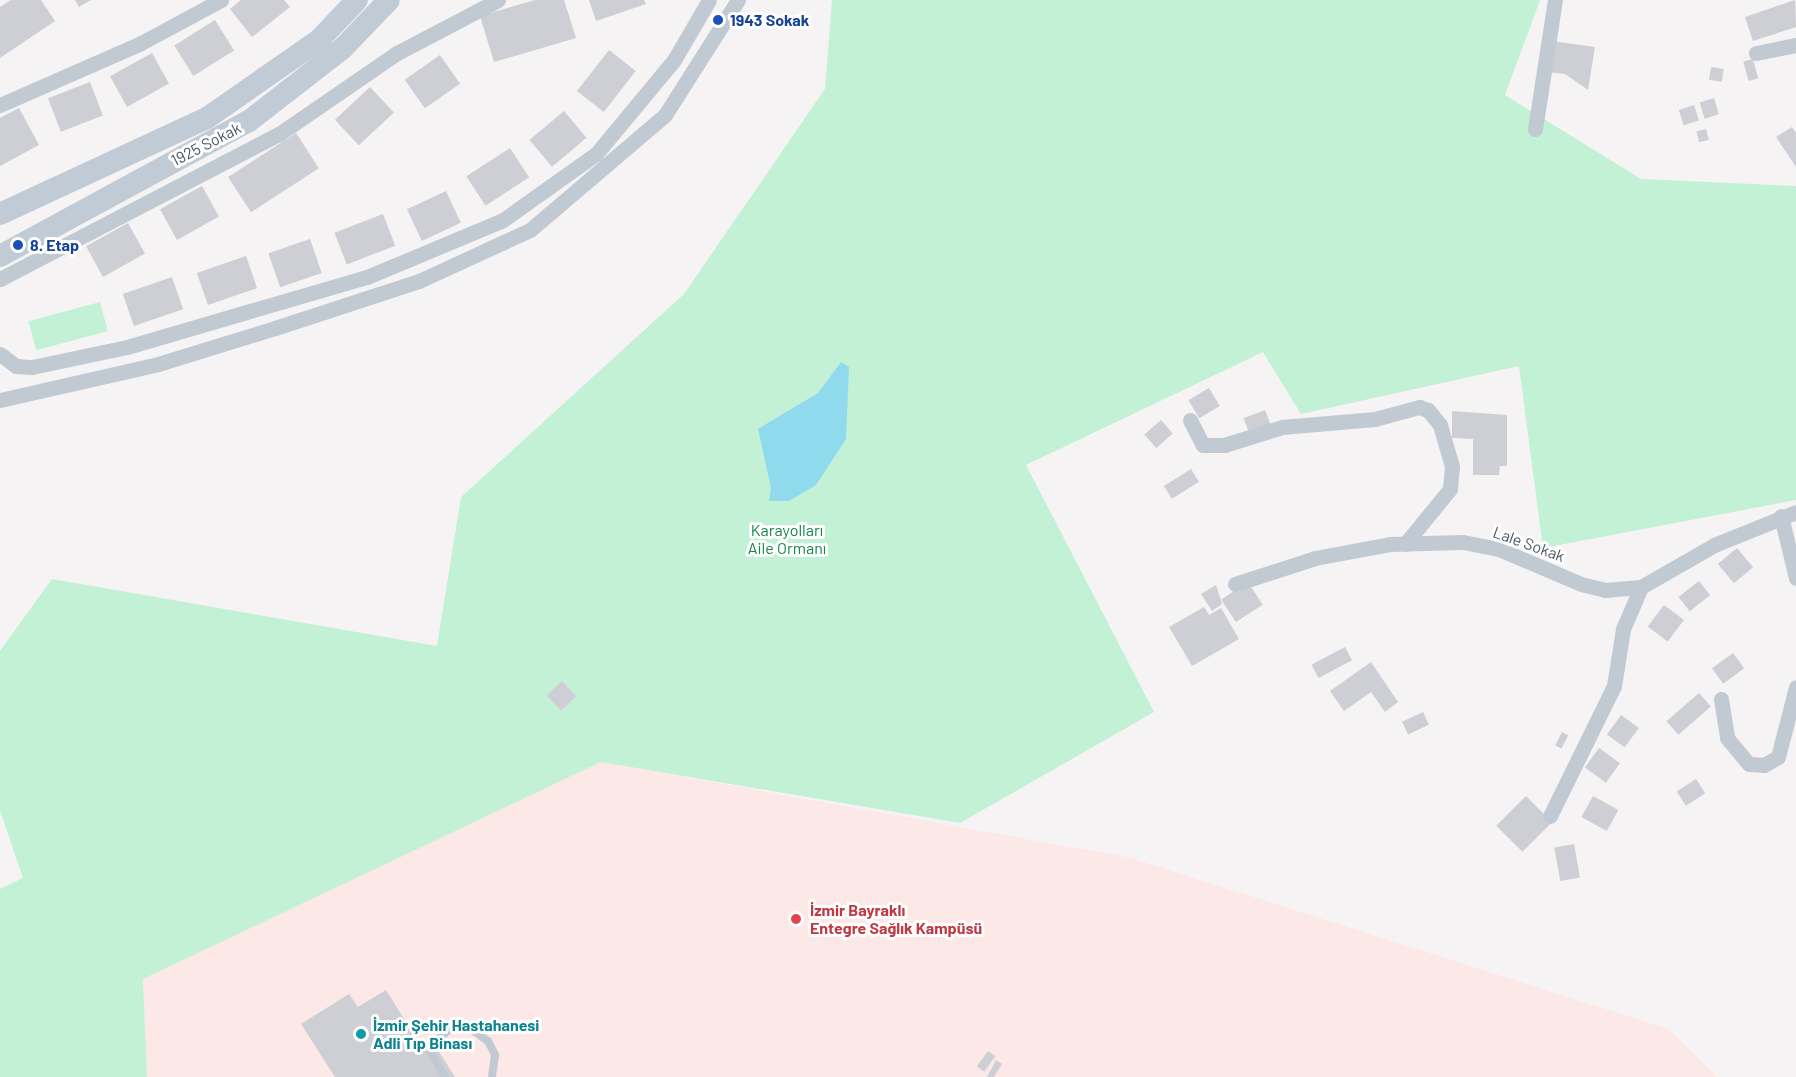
<!DOCTYPE html>
<meta charset="utf-8">
<style>
body{margin:0}
#map{position:relative;width:1796px;height:1077px;overflow:hidden;background:#f5f3f3;font-family:Barlow,sans-serif}
div>[style]{position:absolute}
.medical>*{inset:0;background:#fce8e6}
.green>*{inset:0;background:#c3f1d5;transform-origin:0 0}
.water>*{inset:0;background:#90daee}
.building>*{inset:0;background:#cdcfd5;transform-origin:0 0}
.lane>*{height:8px;margin:-4px;padding:0 4px;transform-origin:4px;border-radius:4px;background:#c1cad2}
.street>*{height:15px;margin:-7.5px;padding:0 7.5px;transform-origin:7.5px;border-radius:7.5px;background:#c1cad2}
.secondary>*{height:22px;margin:-11px;padding:0 11px;transform-origin:11px;border-radius:11px;background:#c1cbd6}
.dots>*{width:16px;height:16px;translate:-50% -50%;box-sizing:border-box;border:3px solid #fff;border-radius:50%}
span{translate:-50% -50%;white-space:nowrap;text-align:center;line-height:1.15;-webkit-text-stroke:6px #fff;paint-order:stroke}
.transit-label{font-size:16px;color:#164399;font-weight:700}
.left{translate:0 -50%;text-align:left}
.street-label{font-size:16px;color:#4a5661}
.park-label{font-size:16px;color:#17864f}
.health-label{font-size:16px;color:#be3a42;font-weight:700}
.culture-label{font-size:16px;color:#0d838f;font-weight:700}
</style>
<div id="map">
<div class="medical">
<div style="clip-path:polygon(601px 762px,1131px 858px,1668px 1029px,1717px 1077px,147px 1077px,143px 979px)"></div>
</div>
<div class="green">
<div style="clip-path:polygon(832px 0,1540px 0,1505px 95px,1641px 179px,1796px 186px,1796px 500px,1543px 548px,1519px 366px,1301px 414px,1263px 352px,1026px 465px,1154px 712px,960px 823px,601px 762px,143px 979px,147px 1077px,0 1077px,0 889px,23px 878px,0 810px,0 651px,52px 579px,437px 646px,461px 497px,684px 294px,825px 89px)"></div>
<div style="left:100px;top:302px;width:30px;height:74px;rotate:75deg"></div>
</div>
<div class="water">
<div style="clip-path:polygon(841px 362px,849px 367px,846px 439px,816px 485px,789px 501px,769px 501px,771px 488px,758px 429px,818px 393px)"></div>
</div>
<div class="building">
<div style="clip-path:polygon(11px 0,41px 0,55px 21px,0 58px,0 7px)"></div>
<div style="clip-path:polygon(75px 0,91px 0,79px 7px)"></div>
<div style="clip-path:polygon(241px 0,284px 0,290px 7px,252px 37px,230px 9px)"></div>
<div style="clip-path:polygon(535px 0,564px 0,576px 38px,494px 62px,480px 16px)"></div>
<div style="clip-path:polygon(589px 0,644px 0,646px 4px,596px 21px)"></div>
<div style="clip-path:polygon(1795px 0,1796px 27px,1753px 41px,1745px 17px)"></div>
<div style="left:215px;top:20px;width:36px;height:48px;rotate:58deg"></div>
<div style="clip-path:polygon(1551px 41px,1595px 47px,1588px 90px,1565px 74px,1547px 72px)"></div>
<div style="left:609px;top:50px;width:34px;height:52px;rotate:38deg"></div>
<div style="left:152px;top:53px;width:35px;height:48px;rotate:61deg"></div>
<div style="left:440px;top:55px;width:35px;height:43px;rotate:55deg"></div>
<div style="left:1753px;top:59px;width:20px;height:10px;rotate:75deg"></div>
<div style="left:1711px;top:67px;width:13px;height:13px;rotate:9deg"></div>
<div style="left:90px;top:82px;width:36px;height:45px;rotate:69deg"></div>
<div style="left:370px;top:87px;width:35px;height:48px;rotate:47deg"></div>
<div style="left:1714px;top:98px;width:17px;height:15px;rotate:73deg"></div>
<div style="left:1694px;top:105px;width:16px;height:16px;rotate:72deg"></div>
<div style="clip-path:polygon(19px 108px,39px 145px,0 166px,0 118px)"></div>
<div style="left:564px;top:111px;width:35px;height:45px;rotate:50deg"></div>
<div style="clip-path:polygon(1792px 127px,1796px 133px,1796px 167px,1776px 137px)"></div>
<div style="left:1706px;top:129px;width:11px;height:10px;rotate:75deg"></div>
<div style="left:296px;top:133px;width:42px;height:81px;rotate:57deg"></div>
<div style="left:510px;top:148px;width:35px;height:52px;rotate:57deg"></div>
<div style="left:202px;top:186px;width:35px;height:48px;rotate:61deg"></div>
<div style="left:446px;top:191px;width:35px;height:43px;rotate:65deg"></div>
<div style="left:383px;top:214px;width:34px;height:52px;rotate:69deg"></div>
<div style="left:128px;top:223px;width:35px;height:48px;rotate:61deg"></div>
<div style="left:310px;top:239px;width:36px;height:44px;rotate:71deg"></div>
<div style="left:246px;top:256px;width:34px;height:52px;rotate:71deg"></div>
<div style="left:172px;top:277px;width:34px;height:52px;rotate:71deg"></div>
<div style="left:1209px;top:388px;width:21px;height:24px;rotate:59deg"></div>
<div style="left:1265px;top:410px;width:19px;height:23px;rotate:69deg"></div>
<div style="clip-path:polygon(1452px 411px,1507px 415px,1507px 466px,1500px 466px,1499px 475px,1473px 475px,1473px 439px,1452px 438px)"></div>
<div style="left:1161px;top:420px;width:18px;height:22px;rotate:49deg"></div>
<div style="left:1191px;top:469px;width:15px;height:32px;rotate:58deg"></div>
<div style="left:1737px;top:548px;width:25px;height:25px;rotate:50deg"></div>
<div style="left:1699px;top:581px;width:18px;height:26px;rotate:52deg"></div>
<div style="left:1248px;top:582px;width:27px;height:32px;rotate:57deg"></div>
<div style="clip-path:polygon(1216px 585px,1222px 604px,1212px 611px,1201px 594px)"></div>
<div style="left:1664px;top:605px;width:25px;height:27px;rotate:37deg"></div>
<div style="clip-path:polygon(1204px 607px,1209px 615px,1221px 608px,1239px 639px,1192px 666px,1169px 627px)"></div>
<div style="left:1345px;top:647px;width:15px;height:38px;rotate:62deg"></div>
<div style="left:1733px;top:653px;width:19px;height:26px;rotate:54deg"></div>
<div style="clip-path:polygon(1371px 662px,1398px 702px,1385px 712px,1371px 692px,1344px 711px,1330px 691px)"></div>
<div style="left:562px;top:681px;width:21px;height:21px;rotate:47deg"></div>
<div style="left:1699px;top:693px;width:18px;height:43px;rotate:49deg"></div>
<div style="left:1423px;top:712px;width:14px;height:23px;rotate:65deg"></div>
<div style="left:1621px;top:715px;width:22px;height:24px;rotate:36deg"></div>
<div style="left:1562px;top:732px;width:7px;height:15px;rotate:27deg"></div>
<div style="left:1599px;top:748px;width:26px;height:24px;rotate:36deg"></div>
<div style="left:1696px;top:779px;width:17px;height:23px;rotate:57deg"></div>
<div style="left:1526px;top:796px;width:37px;height:42px;rotate:45deg"></div>
<div style="left:1593px;top:796px;width:29px;height:24px;rotate:29deg"></div>
<div style="left:1574px;top:844px;width:34px;height:20px;rotate:80deg"></div>
<div style="clip-path:polygon(386px 990px,424px 1051px,434px 1044px,455px 1077px,335px 1077px,301px 1024px,349px 994px,358px 1007px)"></div>
<div style="left:988px;top:1051px;width:9px;height:19px;rotate:36deg"></div>
<div style="clip-path:polygon(996px 1060px,1002px 1064px,994px 1077px,987px 1077px)"></div>
</div>
<div class="lane">
<div style="left:445px;top:1077px;width:34px;rotate:-120deg"></div>
<div style="left:428px;top:1048px;width:28px;rotate:-41deg"></div>
<div style="left:449px;top:1030px;width:18px;rotate:-13deg"></div>
<div style="left:467px;top:1026px;width:26px;rotate:36deg"></div>
<div style="left:488px;top:1041px;width:16px;rotate:63deg"></div>
<div style="left:495px;top:1055px;width:22px;rotate:98deg"></div>
</div>
<div class="street">
<div style="left:1756px;top:53px;width:41px;rotate:-11.3deg"></div>
<div style="left:0;top:105px;width:154px;rotate:-23.7deg"></div>
<div style="left:141px;top:43px;width:91px;rotate:-28.3deg"></div>
<div style="left:1535px;top:129px;width:131px;rotate:-81.2deg"></div>
<div style="left:0;top:279px;width:314px;rotate:-27.5deg"></div>
<div style="left:279px;top:134px;width:143px;rotate:-34.5deg"></div>
<div style="left:397px;top:53px;width:114px;rotate:-27.7deg"></div>
<div style="left:0;top:354px;width:20px;rotate:37deg"></div>
<div style="left:16px;top:366px;width:16px;rotate:4deg"></div>
<div style="left:32px;top:367px;width:97px;rotate:-11.9deg"></div>
<div style="left:127px;top:347px;width:250px;rotate:-16.3deg"></div>
<div style="left:367px;top:277px;width:147px;rotate:-22.7deg"></div>
<div style="left:503px;top:220px;width:114px;rotate:-35.4deg"></div>
<div style="left:596px;top:154px;width:122px;rotate:-50.3deg"></div>
<div style="left:674px;top:60px;width:69px;rotate:-59.7deg"></div>
<div style="left:0;top:400px;width:162px;rotate:-12.8deg"></div>
<div style="left:158px;top:364px;width:122px;rotate:-17.1deg"></div>
<div style="left:275px;top:328px;width:151px;rotate:-18.1deg"></div>
<div style="left:419px;top:281px;width:122px;rotate:-24.7deg"></div>
<div style="left:530px;top:230px;width:177px;rotate:-40.4deg"></div>
<div style="left:665px;top:115px;width:136px;rotate:-57.6deg"></div>
<div style="left:1190px;top:420px;width:28px;rotate:63deg"></div>
<div style="left:1203px;top:445px;width:21px"></div>
<div style="left:1224px;top:445px;width:61px;rotate:-17.2deg"></div>
<div style="left:1282px;top:427px;width:93px;rotate:-4.9deg"></div>
<div style="left:1375px;top:419px;width:46px;rotate:-15.3deg"></div>
<div style="left:1419px;top:407px;width:9px;rotate:18deg"></div>
<div style="left:1428px;top:410px;width:19px;rotate:51deg"></div>
<div style="left:1440px;top:425px;width:43px;rotate:73.7deg"></div>
<div style="left:1452px;top:466px;width:23px;rotate:95deg"></div>
<div style="left:1450px;top:489px;width:71px;rotate:129.3deg"></div>
<div style="left:1781px;top:516px;width:64px;rotate:76.4deg"></div>
<div style="left:1235px;top:584px;width:84px;rotate:-18deg"></div>
<div style="left:1315px;top:558px;width:76px;rotate:-10.6deg"></div>
<div style="left:1390px;top:544px;width:73px;rotate:-1.6deg"></div>
<div style="left:1463px;top:542px;width:37px;rotate:11deg"></div>
<div style="left:1499px;top:549px;width:89px;rotate:23.1deg"></div>
<div style="left:1581px;top:584px;width:25px;rotate:14deg"></div>
<div style="left:1605px;top:590px;width:36px;rotate:-5deg"></div>
<div style="left:1641px;top:587px;width:84px;rotate:-29.9deg"></div>
<div style="left:1714px;top:545px;width:88px;rotate:-21.9deg"></div>
<div style="left:1721px;top:699px;width:39px;rotate:81deg"></div>
<div style="left:1727px;top:738px;width:34px;rotate:50deg"></div>
<div style="left:1749px;top:764px;width:15px;rotate:4deg"></div>
<div style="left:1764px;top:765px;width:16px;rotate:-30deg"></div>
<div style="left:1778px;top:757px;width:72px;rotate:-75.6deg"></div>
<div style="left:1550px;top:816px;width:145px;rotate:-63.8deg"></div>
<div style="left:1614px;top:686px;width:58px;rotate:-81deg"></div>
<div style="left:1623px;top:629px;width:46px;rotate:-66.8deg"></div>
</div>
<div class="secondary">
<div style="left:0;top:214px;width:228px;rotate:-24.9deg"></div>
<div style="left:207px;top:118px;width:136px;rotate:-34.9deg"></div>
<div style="left:319px;top:40px;width:55px;rotate:-46.5deg"></div>
<div style="left:0;top:256px;width:283px;rotate:-28.5deg"></div>
<div style="left:249px;top:121px;width:119px;rotate:-37.8deg"></div>
<div style="left:343px;top:48px;width:66px;rotate:-46.2deg"></div>
</div>
<div class="dots">
<div style="left:718px;top:20px;background:#1a4fb4"></div>
<div style="left:18px;top:245px;background:#1a4fb4"></div>
<div style="left:796px;top:919px;background:#e0444e"></div>
<div style="left:361px;top:1034px;background:#0f9aa8"></div>
</div>
<div class="transit-label">
<span class="left" style="left:730px;top:20px">1943 Sokak</span>
<span class="left" style="left:30px;top:245px">8. Etap</span>
</div>
<div class="street-label">
<span style="left:206px;top:144px;rotate:-27deg">1925 Sokak</span>
<span style="left:1529px;top:544px;rotate:20deg">Lale Sokak</span>
</div>
<div class="park-label">
<span style="left:787px;top:539px">Karayolları<br>Aile Ormanı</span>
</div>
<div class="health-label">
<span class="left" style="left:810px;top:919px">İzmir Bayraklı<br>Entegre Sağlık Kampüsü</span>
</div>
<div class="culture-label">
<span class="left" style="left:373px;top:1034px">İzmir Şehir Hastahanesi<br>Adli Tıp Binası</span>
</div>
</div>
